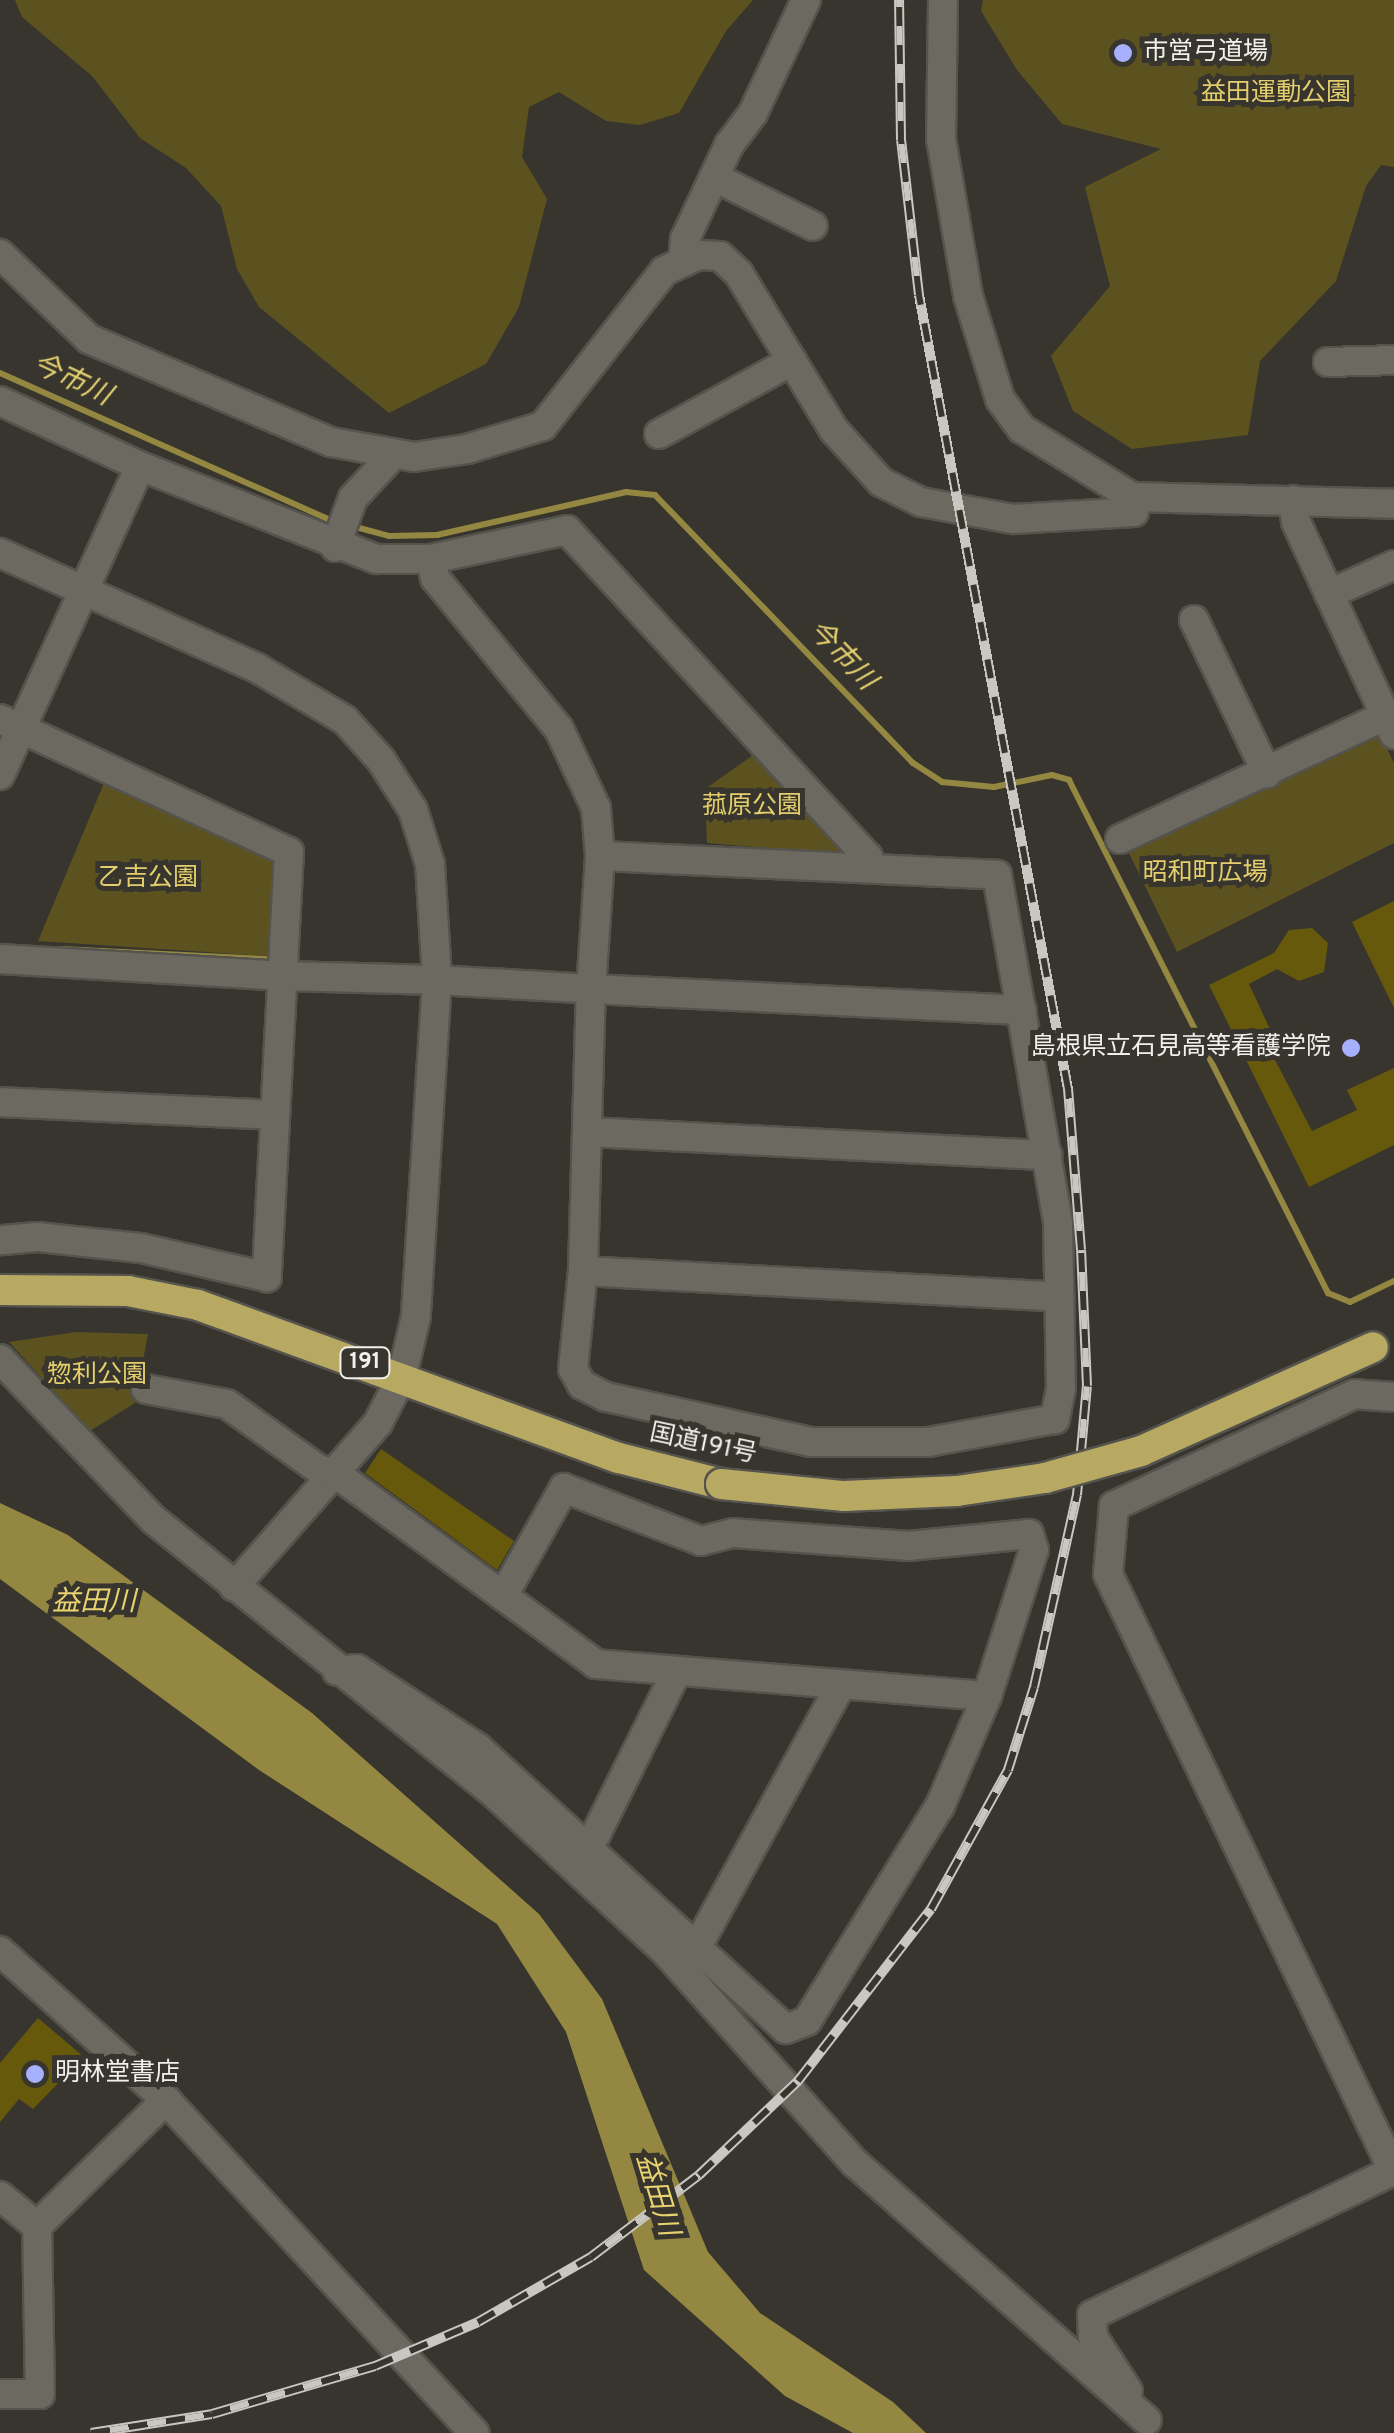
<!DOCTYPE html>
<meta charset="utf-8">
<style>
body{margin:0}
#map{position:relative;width:1394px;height:2433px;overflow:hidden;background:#37352d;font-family:Overpass,"Noto Sans JP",sans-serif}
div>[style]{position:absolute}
.green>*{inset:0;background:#5c521f}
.water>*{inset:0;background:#948741}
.stream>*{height:6px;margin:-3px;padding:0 3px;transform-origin:3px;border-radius:3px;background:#948741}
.building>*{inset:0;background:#67590b}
.roads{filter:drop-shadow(2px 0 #55534d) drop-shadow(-2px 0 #55534d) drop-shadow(0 2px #55534d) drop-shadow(0 -2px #55534d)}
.minor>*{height:28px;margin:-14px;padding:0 14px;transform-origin:14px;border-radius:14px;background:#6b6960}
.highway>*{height:30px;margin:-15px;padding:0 15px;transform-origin:15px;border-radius:15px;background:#b8a962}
.rail>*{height:10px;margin-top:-5px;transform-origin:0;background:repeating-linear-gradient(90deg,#37352d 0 19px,#c8c7c1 0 38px);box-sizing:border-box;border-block:2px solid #c8c7c1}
.bridges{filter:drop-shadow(2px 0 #55534d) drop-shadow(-2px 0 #55534d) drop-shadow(0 2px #55534d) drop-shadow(0 -2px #55534d)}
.highway-bridge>*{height:30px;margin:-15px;padding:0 15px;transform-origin:15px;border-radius:15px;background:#b8a962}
.dots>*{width:28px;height:28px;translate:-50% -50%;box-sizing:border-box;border:5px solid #37352d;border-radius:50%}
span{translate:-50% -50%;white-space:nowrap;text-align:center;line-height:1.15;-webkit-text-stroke:10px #37352d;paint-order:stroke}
.shield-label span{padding:2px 8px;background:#37352d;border:2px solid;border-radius:8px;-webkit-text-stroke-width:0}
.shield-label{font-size:22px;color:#f1f0eb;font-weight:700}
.poi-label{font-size:25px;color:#f1f0eb}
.left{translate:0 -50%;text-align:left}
.right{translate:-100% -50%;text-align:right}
.park-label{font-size:25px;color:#e3cf6d}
.street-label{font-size:25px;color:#f1f0eb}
.water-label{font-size:28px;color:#e7d370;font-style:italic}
</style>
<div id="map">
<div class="green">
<div style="clip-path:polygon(15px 0,753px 0,726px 31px,679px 113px,640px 125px,606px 121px,559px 92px,529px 107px,522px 157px,547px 199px,519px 307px,486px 364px,389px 413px,259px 307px,237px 269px,221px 206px,186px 168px,140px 138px,92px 76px,22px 17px)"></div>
<div style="clip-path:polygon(983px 0,1394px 0,1394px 167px,1381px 165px,1366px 186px,1336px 281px,1260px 361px,1248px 435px,1132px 449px,1073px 411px,1051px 356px,1110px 286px,1085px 187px,1161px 149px,1062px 124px,1017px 70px,981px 11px)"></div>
<div style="clip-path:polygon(1376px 727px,1394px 763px,1394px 843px,1177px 952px,1127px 849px)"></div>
<div style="clip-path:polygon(756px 753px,850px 855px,707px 843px,705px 789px)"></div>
<div style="clip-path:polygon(104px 783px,276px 860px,268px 956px,38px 941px)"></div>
<div style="clip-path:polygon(76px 1332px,148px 1334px,135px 1403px,90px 1431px,9px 1342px)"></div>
</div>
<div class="water">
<div style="clip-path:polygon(0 1503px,68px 1535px,312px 1713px,539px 1914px,602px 1999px,708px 2252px,760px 2313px,893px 2402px,926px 2433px,853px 2433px,785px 2396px,644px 2270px,566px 2032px,497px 1924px,259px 1770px,0 1579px)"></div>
</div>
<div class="stream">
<div style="left:0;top:373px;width:367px;rotate:24deg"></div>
<div style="left:352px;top:526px;width:38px;rotate:15deg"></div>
<div style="left:389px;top:536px;width:48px;rotate:-1.2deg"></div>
<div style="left:437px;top:535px;width:194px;rotate:-12.8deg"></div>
<div style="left:626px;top:492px;width:29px;rotate:6deg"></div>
<div style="left:655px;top:495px;width:372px;rotate:46.1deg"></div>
<div style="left:913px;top:763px;width:35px;rotate:33deg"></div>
<div style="left:942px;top:782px;width:52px;rotate:5.5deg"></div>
<div style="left:994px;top:787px;width:59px;rotate:-11.7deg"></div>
<div style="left:1052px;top:775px;width:18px;rotate:16deg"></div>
<div style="left:1069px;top:780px;width:575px;rotate:63.21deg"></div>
<div style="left:1328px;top:1293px;width:24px;rotate:22deg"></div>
<div style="left:1350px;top:1302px;width:49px;rotate:-25.5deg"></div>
<div style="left:61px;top:949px;width:205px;rotate:2.8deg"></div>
</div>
<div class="building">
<div style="clip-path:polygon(1394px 901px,1394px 1008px,1352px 922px)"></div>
<div style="clip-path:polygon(1312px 928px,1328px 943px,1324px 972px,1299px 981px,1277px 969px,1249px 984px,1281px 1053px,1274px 1058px,1312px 1131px,1357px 1110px,1347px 1090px,1394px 1068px,1394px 1145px,1309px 1187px,1209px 985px,1274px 953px,1289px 930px)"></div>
<div style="clip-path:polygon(381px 1449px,514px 1541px,497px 1570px,365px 1473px)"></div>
<div style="clip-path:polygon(38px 2018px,84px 2057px,33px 2109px,19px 2099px,0 2122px,0 2063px)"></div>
</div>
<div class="roads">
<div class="minor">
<div style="left:943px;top:0;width:139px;rotate:90.8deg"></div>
<div style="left:941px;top:139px;width:159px;rotate:80.2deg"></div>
<div style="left:968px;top:296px;width:108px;rotate:72.7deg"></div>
<div style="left:1000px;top:399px;width:37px;rotate:54deg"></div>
<div style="left:1022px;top:429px;width:129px;rotate:31.7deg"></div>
<div style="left:1132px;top:497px;width:262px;rotate:1.5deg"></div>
<div style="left:714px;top:177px;width:110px;rotate:26.3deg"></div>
<div style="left:0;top:254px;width:123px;rotate:43.7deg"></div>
<div style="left:89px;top:339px;width:263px;rotate:23.1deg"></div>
<div style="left:331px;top:442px;width:84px;rotate:10.2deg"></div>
<div style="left:414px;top:457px;width:54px;rotate:-8.6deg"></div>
<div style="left:467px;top:449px;width:79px;rotate:-16.8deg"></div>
<div style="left:543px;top:426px;width:197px;rotate:-52deg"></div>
<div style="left:664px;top:271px;width:38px;rotate:-25deg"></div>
<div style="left:699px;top:255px;width:21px;rotate:3deg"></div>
<div style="left:720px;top:256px;width:26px;rotate:43deg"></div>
<div style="left:739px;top:274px;width:183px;rotate:58.7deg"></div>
<div style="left:834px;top:430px;width:70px;rotate:47.9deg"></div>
<div style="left:881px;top:482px;width:45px;rotate:26.6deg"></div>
<div style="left:921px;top:502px;width:94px;rotate:10.5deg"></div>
<div style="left:1013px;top:519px;width:121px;rotate:-3.3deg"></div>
<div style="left:1134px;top:512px;width:15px;rotate:-98deg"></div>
<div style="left:683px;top:262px;width:23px;rotate:-85deg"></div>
<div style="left:685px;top:239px;width:104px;rotate:-64.9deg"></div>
<div style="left:729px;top:145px;width:40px;rotate:-53deg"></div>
<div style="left:753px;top:113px;width:125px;rotate:-64.9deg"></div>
<div style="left:1328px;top:362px;width:66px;rotate:-1.7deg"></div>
<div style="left:0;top:401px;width:154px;rotate:24.9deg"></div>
<div style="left:659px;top:434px;width:152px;rotate:-28.8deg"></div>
<div style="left:1293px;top:500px;width:22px;rotate:82deg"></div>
<div style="left:1296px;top:522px;width:234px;rotate:65.2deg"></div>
<div style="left:335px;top:547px;width:52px;rotate:-69.8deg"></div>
<div style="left:353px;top:498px;width:59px;rotate:-47.1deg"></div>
<div style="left:0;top:553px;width:282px;rotate:24.1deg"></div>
<div style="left:257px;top:668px;width:102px;rotate:30.6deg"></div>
<div style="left:345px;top:720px;width:54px;rotate:48deg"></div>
<div style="left:381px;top:760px;width:59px;rotate:57.4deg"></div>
<div style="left:413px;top:810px;width:57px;rotate:72.5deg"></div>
<div style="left:430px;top:864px;width:116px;rotate:86.5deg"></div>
<div style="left:437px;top:980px;width:337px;rotate:93.6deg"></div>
<div style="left:416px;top:1316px;width:62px;rotate:103.1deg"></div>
<div style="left:402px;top:1376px;width:53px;rotate:117.1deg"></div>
<div style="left:378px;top:1423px;width:218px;rotate:131.3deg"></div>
<div style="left:1329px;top:594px;width:71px;rotate:-24deg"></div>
<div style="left:1194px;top:620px;width:170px;rotate:64.5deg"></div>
<div style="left:0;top:719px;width:318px;rotate:24.7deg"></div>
<div style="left:289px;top:852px;width:426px;rotate:93deg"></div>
<div style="left:267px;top:1277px;width:130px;rotate:-167.1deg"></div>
<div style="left:140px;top:1248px;width:104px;rotate:-173.9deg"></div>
<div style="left:37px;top:1237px;width:37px;rotate:175deg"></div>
<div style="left:0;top:775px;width:339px;rotate:-65.6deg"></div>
<div style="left:140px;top:466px;width:254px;rotate:21.5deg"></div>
<div style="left:376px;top:559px;width:55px"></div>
<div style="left:431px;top:559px;width:139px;rotate:-12deg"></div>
<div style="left:567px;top:530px;width:444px;rotate:47.4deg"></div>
<div style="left:868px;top:857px;width:11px;rotate:85deg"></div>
<div style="left:1120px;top:839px;width:292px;rotate:-24.9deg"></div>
<div style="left:600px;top:856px;width:397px;rotate:2.7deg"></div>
<div style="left:997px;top:875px;width:137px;rotate:79.9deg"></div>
<div style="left:0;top:959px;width:286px;rotate:3.4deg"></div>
<div style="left:285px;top:976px;width:152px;rotate:1.5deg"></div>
<div style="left:437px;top:980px;width:154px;rotate:3.3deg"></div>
<div style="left:591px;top:989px;width:431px;rotate:2.8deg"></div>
<div style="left:1021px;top:1010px;width:215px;rotate:80.1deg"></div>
<div style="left:1058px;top:1222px;width:166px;rotate:89deg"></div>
<div style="left:1061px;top:1388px;width:32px;rotate:101deg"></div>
<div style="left:1055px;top:1419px;width:129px;rotate:169.7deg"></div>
<div style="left:928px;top:1442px;width:117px;rotate:180deg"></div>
<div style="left:811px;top:1442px;width:210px;rotate:-167.6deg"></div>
<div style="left:606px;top:1397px;width:27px;rotate:-153deg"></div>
<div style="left:582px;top:1385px;width:18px;rotate:-119deg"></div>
<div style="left:573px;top:1369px;width:99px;rotate:-84.2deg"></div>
<div style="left:583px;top:1271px;width:282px;rotate:-88.4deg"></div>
<div style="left:591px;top:989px;width:133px;rotate:-86.1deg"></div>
<div style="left:600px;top:856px;width:48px;rotate:-94.8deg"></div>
<div style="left:596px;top:808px;width:87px;rotate:-115.1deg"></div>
<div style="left:559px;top:729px;width:195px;rotate:-129.4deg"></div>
<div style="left:435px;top:578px;width:19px;rotate:-102deg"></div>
<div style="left:0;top:1102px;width:274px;rotate:2.7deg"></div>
<div style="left:588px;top:1132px;width:460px;rotate:2.9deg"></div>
<div style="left:583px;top:1271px;width:477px;rotate:3.1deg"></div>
<div style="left:0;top:1359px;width:223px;rotate:46.3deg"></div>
<div style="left:154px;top:1520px;width:440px;rotate:38.8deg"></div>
<div style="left:497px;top:1796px;width:231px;rotate:42.7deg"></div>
<div style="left:667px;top:1953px;width:282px;rotate:48.2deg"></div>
<div style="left:855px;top:2163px;width:389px;rotate:41.4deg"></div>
<div style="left:146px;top:1389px;width:82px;rotate:10.5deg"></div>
<div style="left:227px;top:1404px;width:114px;rotate:35.4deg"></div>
<div style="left:320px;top:1470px;width:15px;rotate:11deg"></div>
<div style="left:335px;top:1473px;width:323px;rotate:36.2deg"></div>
<div style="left:596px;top:1664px;width:392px;rotate:4.7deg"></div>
<div style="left:1394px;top:1397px;width:39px;rotate:-176deg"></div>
<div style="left:1355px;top:1394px;width:266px;rotate:155.1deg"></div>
<div style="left:1114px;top:1506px;width:68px;rotate:95deg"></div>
<div style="left:1108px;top:1574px;width:663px;rotate:64.44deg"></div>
<div style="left:337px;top:1671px;width:20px;rotate:-6deg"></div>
<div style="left:357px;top:1669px;width:145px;rotate:33.1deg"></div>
<div style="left:478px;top:1748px;width:417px;rotate:42.4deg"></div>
<div style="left:786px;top:2029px;width:22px;rotate:-21deg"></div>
<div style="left:807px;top:2021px;width:253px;rotate:-58.3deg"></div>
<div style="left:940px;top:1806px;width:120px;rotate:-66.9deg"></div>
<div style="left:987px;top:1696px;width:153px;rotate:-72.2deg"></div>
<div style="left:1034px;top:1550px;width:17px;rotate:-107deg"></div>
<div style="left:1029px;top:1534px;width:121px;rotate:174.3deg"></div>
<div style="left:909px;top:1546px;width:176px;rotate:-175.8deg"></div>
<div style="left:733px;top:1533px;width:33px;rotate:166deg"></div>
<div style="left:701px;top:1541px;width:147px;rotate:-158.9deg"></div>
<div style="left:564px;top:1488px;width:124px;rotate:119.5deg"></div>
<div style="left:585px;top:1843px;width:14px;rotate:-39deg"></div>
<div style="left:596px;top:1834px;width:178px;rotate:-63.6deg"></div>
<div style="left:698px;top:1945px;width:294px;rotate:-61.2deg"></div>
<div style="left:0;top:1951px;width:223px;rotate:41.9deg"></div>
<div style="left:166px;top:2100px;width:454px;rotate:47.2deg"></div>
<div style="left:0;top:2196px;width:48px;rotate:39deg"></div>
<div style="left:1128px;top:2391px;width:64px;rotate:-122.9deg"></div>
<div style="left:1093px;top:2337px;width:22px;rotate:-93deg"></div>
<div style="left:1092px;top:2315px;width:335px;rotate:-25.6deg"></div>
<div style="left:0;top:2394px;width:40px"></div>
<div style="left:40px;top:2394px;width:168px;rotate:-91deg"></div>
<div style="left:37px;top:2226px;width:180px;rotate:-44.3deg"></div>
</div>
<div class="highway">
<div style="left:0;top:1290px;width:128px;rotate:0.4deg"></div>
<div style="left:128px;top:1291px;width:71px;rotate:11.3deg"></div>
<div style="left:198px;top:1305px;width:448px;rotate:20deg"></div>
<div style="left:619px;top:1458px;width:105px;rotate:14.3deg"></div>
</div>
</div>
<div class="rail">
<div style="left:91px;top:2433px;width:122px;rotate:-8.9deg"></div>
<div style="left:212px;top:2414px;width:170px;rotate:-16.4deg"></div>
<div style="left:375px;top:2366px;width:112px;rotate:-23.1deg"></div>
<div style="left:478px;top:2322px;width:130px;rotate:-29.9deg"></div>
<div style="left:591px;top:2257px;width:136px;rotate:-37.2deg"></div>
<div style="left:699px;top:2175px;width:137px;rotate:-43.5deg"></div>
<div style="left:798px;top:2081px;width:217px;rotate:-52.3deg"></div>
<div style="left:931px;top:1909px;width:159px;rotate:-61deg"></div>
<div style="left:1008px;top:1770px;width:87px;rotate:-72.6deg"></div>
<div style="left:1034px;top:1687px;width:197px;rotate:-77.4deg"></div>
<div style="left:1077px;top:1495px;width:109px;rotate:-84.8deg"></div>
<div style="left:1087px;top:1386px;width:136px;rotate:-92.5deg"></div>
<div style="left:1081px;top:1250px;width:162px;rotate:-94.6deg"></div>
<div style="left:1068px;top:1089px;width:808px;rotate:-100.63deg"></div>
<div style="left:919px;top:295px;width:156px;rotate:-96.6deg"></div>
<div style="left:901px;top:140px;width:140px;rotate:-90.8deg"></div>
</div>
<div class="bridges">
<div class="highway-bridge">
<div style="left:721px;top:1484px;width:124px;rotate:5.6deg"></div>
<div style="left:844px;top:1496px;width:113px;rotate:-2.5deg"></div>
<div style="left:957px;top:1491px;width:89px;rotate:-8.4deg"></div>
<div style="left:1045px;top:1478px;width:100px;rotate:-15.7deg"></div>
<div style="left:1141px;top:1451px;width:254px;rotate:-24.1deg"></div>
</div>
</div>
<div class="dots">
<div style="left:1123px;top:53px;background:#a7b0fc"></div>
<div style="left:1351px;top:1048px;background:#a7b0fc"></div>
<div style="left:35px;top:2074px;background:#a7b0fc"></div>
</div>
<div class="shield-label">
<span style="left:365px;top:1363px">191</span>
</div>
<div class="poi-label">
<span class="left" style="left:1143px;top:53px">市営弓道場</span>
<span class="right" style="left:1331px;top:1048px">島根県立石見高等看護学院</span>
<span class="left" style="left:55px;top:2074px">明林堂書店</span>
</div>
<div class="park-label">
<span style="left:1276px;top:94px">益田運動公園</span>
<span style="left:752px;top:807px">菰原公園</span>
<span style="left:1205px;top:874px">昭和町広場</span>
<span style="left:148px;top:879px">乙吉公園</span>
<span style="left:97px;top:1376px">惣利公園</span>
</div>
<div class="street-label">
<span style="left:703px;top:1445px;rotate:12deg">国道191号</span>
</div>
<div class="water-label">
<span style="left:71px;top:381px;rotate:25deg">今市川</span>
<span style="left:841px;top:656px;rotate:46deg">今市川</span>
<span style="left:94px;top:1603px">益田川</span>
<span style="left:656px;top:2195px;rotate:73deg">益田川</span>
</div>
</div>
